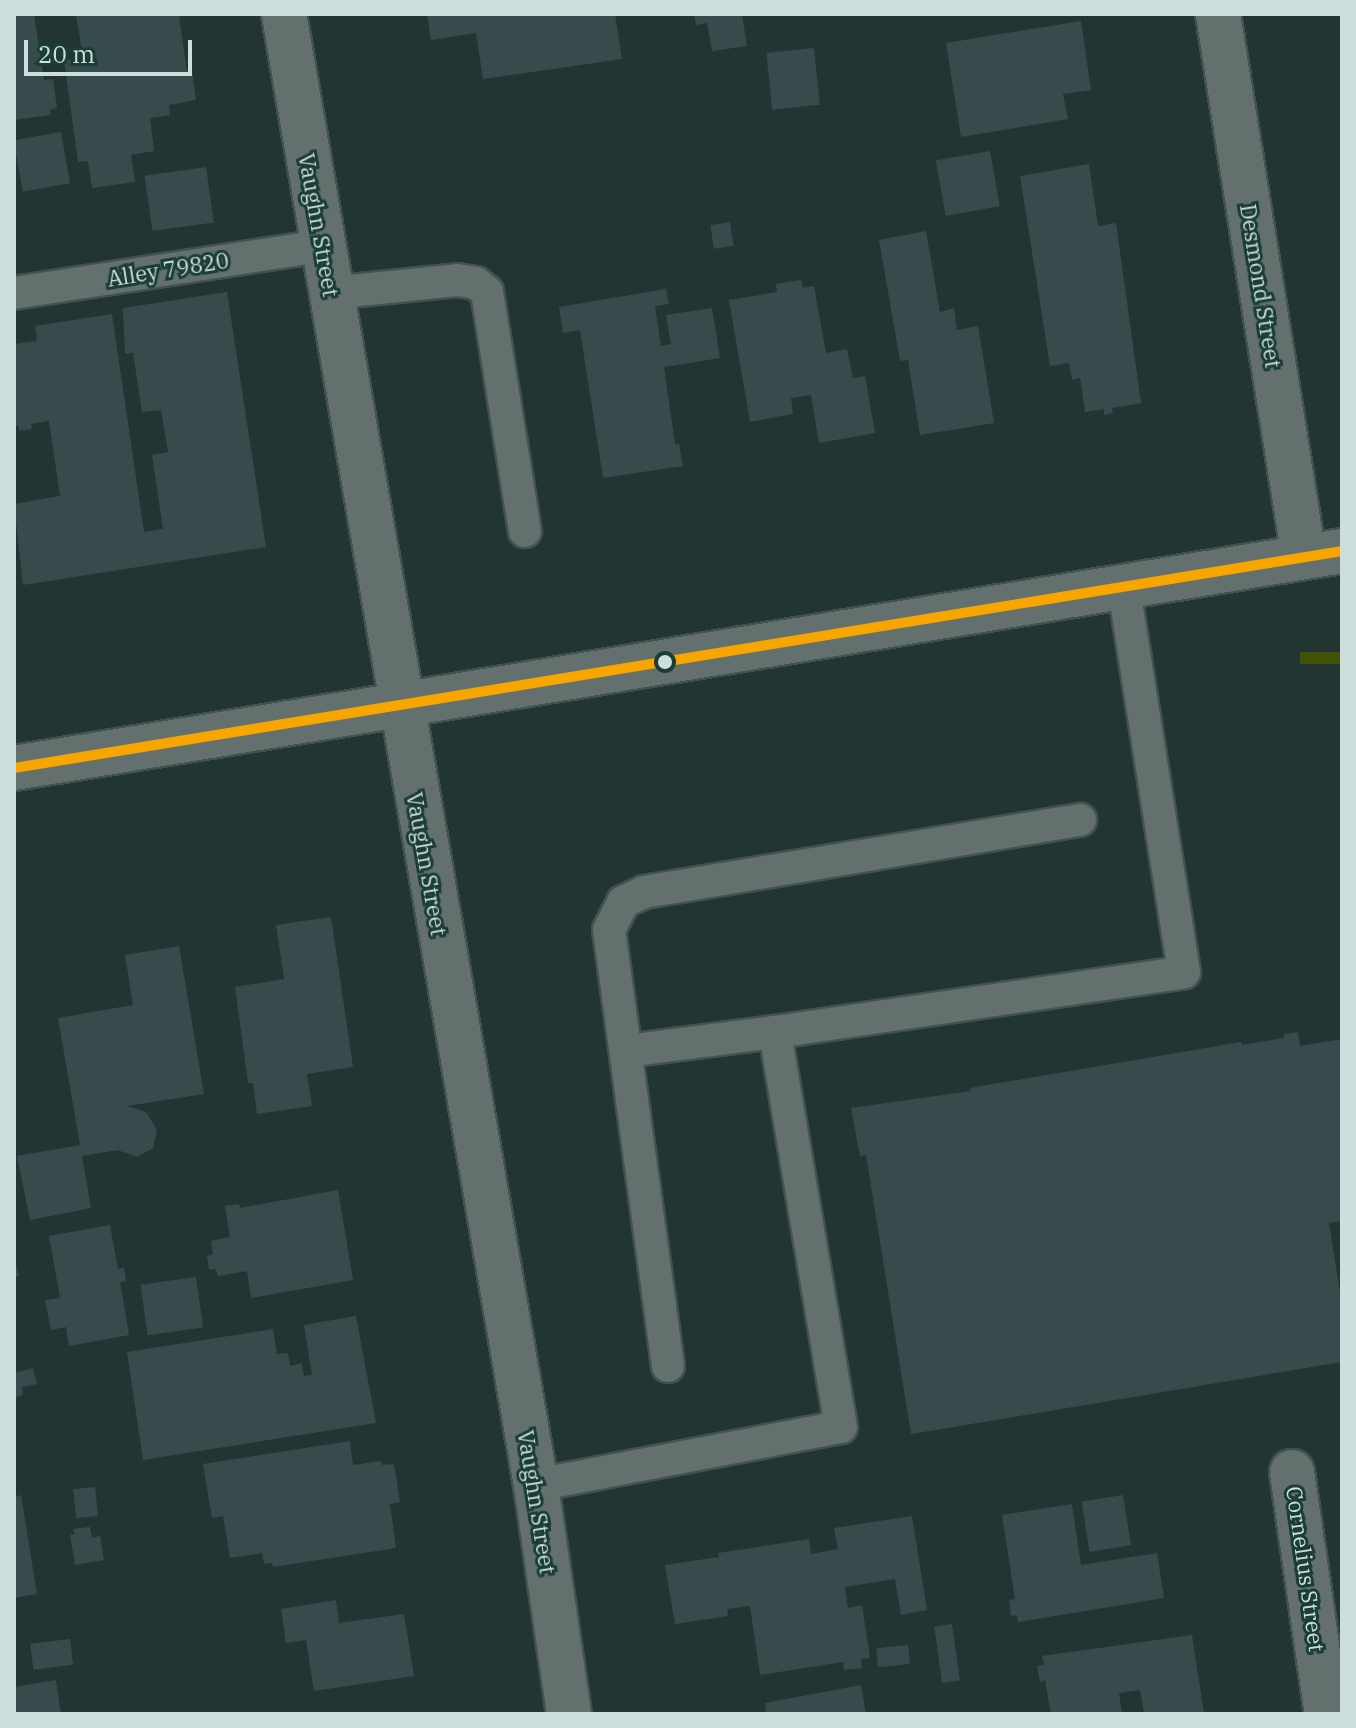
<!DOCTYPE html>
<style>
body{margin:0}
#map{position:relative;width:1356px;height:1728px;overflow:hidden;background:#233532;font-family:"IBM Plex Serif",serif}
div>[style]{position:absolute}
.green>*{inset:0;background:#415207;transform-origin:0 0}
.building>*{inset:0;background:#374b4d;transform-origin:0 0}
.roads{filter:drop-shadow(2px 0 #42524f) drop-shadow(-2px 0 #42524f) drop-shadow(0 2px #42524f) drop-shadow(0 -2px #42524f)}
.service>*{height:32px;margin:-16px;padding:0 16px;transform-origin:16px;border-radius:16px;background:#63706e}
.minor>*{height:44px;margin:-22px;padding:0 22px;transform-origin:22px;border-radius:22px;background:#63706e}
.tertiary>*{height:44px;margin:-22px;padding:0 22px;transform-origin:22px;border-radius:22px;background:#63706e}
.secondary>*{height:44px;margin:-22px;padding:0 22px;transform-origin:22px;border-radius:22px;background:#63706e}
.bus-1>*{height:10px;margin:-5px;padding:0 5px;transform-origin:5px;border-radius:5px;background:#f7a600}
.dots>*{width:22px;height:22px;translate:-50% -50%;box-sizing:border-box;border:4px solid #1b3d38;border-radius:50%}
span{translate:-50% -50%;white-space:nowrap;text-align:center;line-height:1.15;-webkit-text-stroke:6px #1b3d38;paint-order:stroke}
.street-label{font-size:22px;color:#ccdfdc}
.frame{position:absolute;inset:0;border:16px solid #ccdfdc;pointer-events:none}
.scale{position:absolute;left:24px;top:40px;width:168px;height:36px;box-sizing:border-box;border:4px solid #ccdfdc;border-top:0;padding-left:10px;font-size:24px;line-height:28px;white-space:nowrap;color:#ccdfdc;-webkit-text-stroke:6px #1b3d38;paint-order:stroke}
</style>
<div id="map">
<div class="green">
<div style="left:1342px;top:652px;width:12px;height:42px;rotate:90deg"></div>
</div>
<div class="building">
<div style="clip-path:polygon(14px 14px,34px 14px,44px 80px,53px 79px,57px 108px,50px 110px,50px 115px,14px 120px)"></div>
<div style="clip-path:polygon(76px 14px,190px 14px,179px 17px,187px 71px,192px 70px,196px 100px,169px 105px,170px 115px,150px 118px,154px 151px,131px 155px,135px 182px,92px 188px,88px 161px,78px 162px,64px 60px,83px 58px)"></div>
<div style="clip-path:polygon(427px 14px,615px 14px,622px 59px,483px 79px,476px 33px,431px 40px)"></div>
<div style="clip-path:polygon(694px 14px,742px 14px,747px 46px,712px 51px,707px 23px,696px 25px)"></div>
<div style="clip-path:polygon(1081px 21px,1091px 90px,1063px 94px,1068px 119px,961px 137px,946px 43px)"></div>
<div style="left:814px;top:48px;width:57px;height:48px;rotate:84deg"></div>
<div style="left:61px;top:132px;width:52px;height:48px;rotate:80deg"></div>
<div style="left:990px;top:151px;width:56px;height:55px;rotate:80deg"></div>
<div style="clip-path:polygon(1089px 164px,1098px 226px,1116px 223px,1141px 403px,1112px 408px,1113px 413px,1104px 415px,1104px 409px,1085px 412px,1080px 378px,1072px 380px,1069px 363px,1050px 366px,1020px 176px)"></div>
<div style="left:206px;top:167px;width:56px;height:62px;rotate:82deg"></div>
<div style="left:730px;top:222px;width:24px;height:20px;rotate:81deg"></div>
<div style="clip-path:polygon(926px 231px,940px 312px,954px 308px,957px 330px,978px 326px,994px 423px,920px 435px,908px 360px,900px 361px,879px 240px)"></div>
<div style="clip-path:polygon(801px 280px,803px 288px,814px 286px,826px 353px,847px 349px,853px 378px,865px 376px,875px 433px,819px 443px,811px 395px,791px 398px,793px 414px,750px 422px,729px 300px,777px 292px,776px 284px)"></div>
<div style="clip-path:polygon(666px 289px,669px 304px,655px 306px,661px 346px,671px 344px,666px 315px,712px 308px,720px 358px,664px 367px,675px 444px,679px 444px,683px 466px,603px 478px,580px 330px,563px 333px,559px 307px)"></div>
<div style="clip-path:polygon(227px 292px,266px 547px,23px 585px,14px 504px,60px 496px,49px 421px,31px 424px,32px 429px,19px 431px,19px 426px,14px 426px,14px 344px,37px 341px,35px 326px,112px 314px,144px 532px,163px 529px,152px 455px,168px 452px,161px 410px,142px 412px,133px 353px,125px 354px,123px 308px)"></div>
<div style="clip-path:polygon(331px 917px,353px 1067px,307px 1074px,312px 1106px,257px 1114px,253px 1083px,248px 1083px,235px 987px,284px 979px,276px 925px)"></div>
<div style="clip-path:polygon(179px 946px,204px 1094px,127px 1106px,146px 1112px,157px 1130px,153px 1148px,137px 1157px,118px 1150px,82px 1156px,91px 1208px,30px 1220px,17px 1156px,80px 1145px,58px 1018px,133px 1005px,125px 955px)"></div>
<div style="clip-path:polygon(1298px 1032px,1300px 1046px,1342px 1039px,1342px 1221px,1329px 1223px,1342px 1305px,1342px 1362px,911px 1434px,866px 1155px,860px 1156px,851px 1108px,971px 1091px,970px 1088px,1241px 1042px,1242px 1045px,1284px 1038px,1284px 1034px)"></div>
<div style="clip-path:polygon(338px 1190px,353px 1280px,251px 1298px,247px 1271px,218px 1276px,216px 1269px,209px 1270px,207px 1256px,213px 1254px,211px 1241px,230px 1237px,225px 1206px,239px 1204px,240px 1208px)"></div>
<div style="clip-path:polygon(110px 1225px,118px 1269px,124px 1268px,126px 1281px,120px 1282px,129px 1335px,69px 1346px,66px 1327px,51px 1330px,45px 1300px,60px 1298px,49px 1236px)"></div>
<div style="clip-path:polygon(14px 1257px,19px 1276px,14px 1277px)"></div>
<div style="left:196px;top:1277px;width:51px;height:56px;rotate:82deg"></div>
<div style="clip-path:polygon(356px 1316px,376px 1423px,143px 1460px,127px 1352px,273px 1329px,277px 1354px,288px 1353px,290px 1366px,302px 1363px,304px 1376px,312px 1375px,304px 1325px)"></div>
<div style="clip-path:polygon(33px 1368px,37px 1384px,22px 1387px,23px 1395px,14px 1398px,14px 1373px)"></div>
<div style="clip-path:polygon(350px 1441px,353px 1465px,381px 1461px,382px 1465px,394px 1464px,400px 1502px,390px 1504px,396px 1548px,273px 1567px,272px 1563px,264px 1564px,262px 1553px,230px 1558px,223px 1516px,212px 1518px,203px 1464px)"></div>
<div style="left:95px;top:1487px;width:29px;height:22px;rotate:84deg"></div>
<div style="clip-path:polygon(21px 1495px,37px 1594px,14px 1598px,14px 1497px)"></div>
<div style="left:1123px;top:1495px;width:51px;height:42px;rotate:81deg"></div>
<div style="clip-path:polygon(1072px 1504px,1081px 1565px,1157px 1553px,1164px 1598px,1018px 1622px,1017px 1615px,1011px 1616px,1009px 1600px,1015px 1599px,1002px 1515px)"></div>
<div style="clip-path:polygon(912px 1516px,927px 1610px,901px 1615px,895px 1579px,845px 1587px,848px 1608px,862px 1605px,870px 1658px,861px 1659px,862px 1668px,844px 1670px,843px 1662px,760px 1675px,750px 1606px,727px 1609px,728px 1616px,675px 1624px,665px 1565px,719px 1557px,718px 1553px,809px 1539px,811px 1554px,838px 1549px,834px 1528px)"></div>
<div style="clip-path:polygon(90px 1527px,92px 1538px,100px 1536px,104px 1560px,75px 1565px,70px 1535px,75px 1534px,73px 1529px)"></div>
<div style="clip-path:polygon(336px 1600px,339px 1623px,404px 1614px,414px 1676px,314px 1691px,306px 1640px,286px 1643px,281px 1609px)"></div>
<div style="left:952px;top:1624px;width:57px;height:18px;rotate:82deg"></div>
<div style="clip-path:polygon(1192px 1635px,1204px 1714px,1144px 1714px,1140px 1690px,1119px 1693px,1122px 1714px,1051px 1714px,1045px 1680px,1040px 1682px,1037px 1666px,1044px 1665px,1042px 1656px)"></div>
<div style="left:70px;top:1639px;width:26px;height:40px;rotate:83deg"></div>
<div style="left:908px;top:1645px;width:19px;height:32px;rotate:84deg"></div>
<div style="clip-path:polygon(56px 1680px,61px 1714px,14px 1714px,14px 1687px)"></div>
<div style="clip-path:polygon(861px 1685px,866px 1714px,766px 1714px,765px 1703px)"></div>
</div>
<div class="roads">
<div class="service">
<div style="left:14px;top:293px;width:312px;rotate:-8.7deg"></div>
<div style="left:330px;top:293px;width:128px;rotate:-5.8deg"></div>
<div style="left:457px;top:280px;width:19px;rotate:9deg"></div>
<div style="left:476px;top:283px;width:14px;rotate:39deg"></div>
<div style="left:487px;top:292px;width:242px;rotate:81deg"></div>
<div style="left:626px;top:1051px;width:150px;rotate:-7.3deg"></div>
<div style="left:668px;top:1366px;width:440px;rotate:-97.7deg"></div>
<div style="left:609px;top:930px;width:31px;rotate:-63deg"></div>
<div style="left:623px;top:902px;width:23px;rotate:-25deg"></div>
<div style="left:644px;top:892px;width:442px;rotate:-9.4deg"></div>
<div style="left:536px;top:1485px;width:310px;rotate:-10.8deg"></div>
<div style="left:841px;top:1427px;width:400px;rotate:-99.5deg"></div>
<div style="left:775px;top:1032px;width:413px;rotate:-8.3deg"></div>
<div style="left:1184px;top:972px;width:389px;rotate:-98.9deg"></div>
</div>
<div class="minor">
<div style="left:1218px;top:14px;width:550px;rotate:81deg"></div>
<div style="left:1292px;top:1472px;width:245px;rotate:81.8deg"></div>
</div>
<div class="tertiary">
<div style="left:284px;top:14px;width:1492px;rotate:80.28deg"></div>
<div style="left:536px;top:1485px;width:231px;rotate:81.8deg"></div>
</div>
<div class="secondary">
<div style="left:14px;top:768px;width:1346px;rotate:-9.28deg"></div>
</div>
</div>
<div class="bus-1">
<div style="left:14px;top:768px;width:1346px;rotate:-9.28deg"></div>
</div>
<div class="dots">
<div style="left:665px;top:662px;background:#ccdfdc"></div>
</div>
<div class="street-label">
<span style="left:319px;top:225px;rotate:80deg">Vaughn Street</span>
<span style="left:168px;top:269px;rotate:-9deg">Alley 79820</span>
<span style="left:1261px;top:286px;rotate:81deg">Desmond Street</span>
<span style="left:427px;top:864px;rotate:80deg">Vaughn Street</span>
<span style="left:537px;top:1502px;rotate:81deg">Vaughn Street</span>
<span style="left:1306px;top:1569px;rotate:82deg">Cornelius Street</span>
</div>
<div class="frame"></div>
<div class="scale">20 m</div>
</div>
